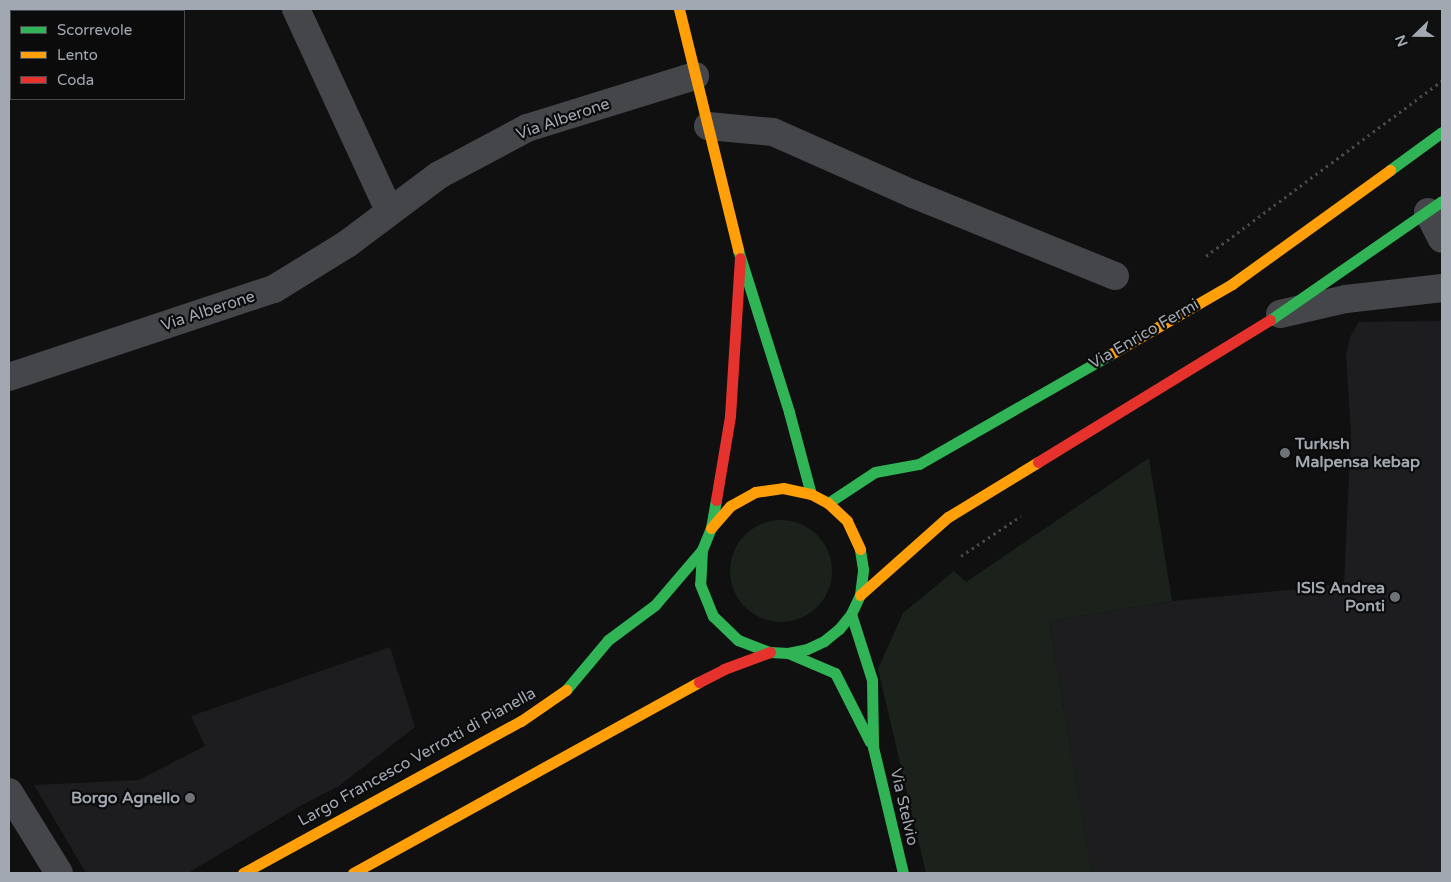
<!DOCTYPE html>
<meta charset="utf-8">
<style>
body{margin:0}
#map{position:relative;width:1451px;height:882px;overflow:hidden;background:#101011;font-family:"Varela Round",sans-serif}
div>[style]{position:absolute}
.built>*{inset:0;background:#1d1d1f}
.green>*{inset:0;background:#1b211b}
.round{border-radius:50%}
.path>*{height:3px;margin-top:-1.5px;transform-origin:0;background:repeating-linear-gradient(90deg,#46484b 0 2.5px,transparent 0 6.5px)}
.street>*{height:28px;margin:-14px;padding:0 14px;transform-origin:14px;border-radius:14px;background:#454649}
.fast>*{height:11px;margin:-5.5px;padding:0 5.5px;transform-origin:5.5px;border-radius:5.5px;background:#30b455}
.slow>*{height:11px;margin:-5.5px;padding:0 5.5px;transform-origin:5.5px;border-radius:5.5px;background:#ff9f0a}
.jam>*{height:11px;margin:-5.5px;padding:0 5.5px;transform-origin:5.5px;border-radius:5.5px;background:#e5322d}
.dots>*{width:14px;height:14px;translate:-50% -50%;box-sizing:border-box;border:2px solid #0b0b0c;border-radius:50%}
span{translate:-50% -50%;white-space:nowrap;text-align:center;line-height:1.15;-webkit-text-stroke:4.5px #0b0b0c;paint-order:stroke}
.street-label{font-size:16px;color:#a2a8b1}
.poi-label{font-size:16px;color:#a2a8b1;font-weight:700}
.left{translate:0 -50%;text-align:left}
.right{translate:-100% -50%;text-align:right}
.frame{position:absolute;inset:0;border:10px solid #a2a8b1;pointer-events:none}
.legend{position:absolute;left:10px;top:10px;width:175px;height:90px;box-sizing:border-box;background:#0b0b0c;border:1px solid #474a4e;margin:0;padding:6px 9px;list-style:none;font-size:15px;color:#a2a8b1}
.legend li{display:flex;align-items:center;gap:10px;height:25px}
.legend b{width:25px;border:1px solid #474a4e}
.north{position:absolute;left:1391px;top:10px;width:50px;height:50px;-webkit-text-stroke:4px #0b0b0c;paint-order:stroke;rotate:248deg;font-size:14px;font-weight:700;line-height:20px;text-align:center;color:#a2a8b1}
.north::after{content:'';display:block;margin:auto;width:18px;height:22px;background:#a2a8b1;clip-path:polygon(50% 0,100% 100%,50% 72%,0 100%)}
</style>
<div id="map">
<div class="built">
<div style="clip-path:polygon(1442px 321px,1442px 873px,1092px 873px,1049px 621px,1172px 601px,1320px 587px,1344px 582px,1351px 434px,1346px 354px,1350px 337px,1359px 322px)"></div>
<div style="clip-path:polygon(390px 647px,415px 727px,339px 786px,302px 805px,188px 873px,86px 873px,34px 785px,139px 780px,205px 746px,191px 716px)"></div>
</div>
<div class="green">
<div style="clip-path:polygon(1149px 458px,1172px 601px,1049px 621px,1092px 873px,926px 873px,878px 669px,903px 613px,954px 571px,966px 582px)"></div>
<div class="round" style="left:730px;top:520px;width:102px;height:102px"></div>
</div>
<div class="path">
<div style="left:1206px;top:256px;width:294px;rotate:-36.6deg"></div>
<div style="left:961px;top:556px;width:72px;rotate:-33.7deg"></div>
</div>
<div class="street">
<div style="left:296px;top:9px;width:221px;rotate:65.2deg"></div>
<div style="left:708px;top:126px;width:65px;rotate:5.3deg"></div>
<div style="left:773px;top:132px;width:153px;rotate:23.9deg"></div>
<div style="left:913px;top:194px;width:218px;rotate:22.1deg"></div>
<div style="left:1428px;top:212px;width:30px;rotate:63deg"></div>
<div style="left:1280px;top:314px;width:68px;rotate:-12.8deg"></div>
<div style="left:1346px;top:299px;width:97px;rotate:-6.5deg"></div>
<div style="left:9px;top:377px;width:279px;rotate:-18.4deg"></div>
<div style="left:274px;top:289px;width:86px;rotate:-31.7deg"></div>
<div style="left:347px;top:244px;width:115px;rotate:-36.9deg"></div>
<div style="left:439px;top:175px;width:100px;rotate:-28.1deg"></div>
<div style="left:527px;top:128px;width:176px;rotate:-17.2deg"></div>
<div style="left:9px;top:792px;width:95px;rotate:58.3deg"></div>
</div>
<div class="fast">
<div style="left:1390px;top:170px;width:64px;rotate:-36.2deg"></div>
<div style="left:738px;top:250px;width:170px;rotate:72.5deg"></div>
<div style="left:789px;top:412px;width:85px;rotate:75deg"></div>
<div style="left:1270px;top:320px;width:209px;rotate:-34.7deg"></div>
<div style="left:828px;top:503px;width:56px;rotate:-33.4deg"></div>
<div style="left:875px;top:472px;width:45px;rotate:-10.3deg"></div>
<div style="left:919px;top:464px;width:221px;rotate:-29.8deg"></div>
<div style="left:702px;top:550px;width:34px;rotate:93deg"></div>
<div style="left:700px;top:584px;width:35px;rotate:68deg"></div>
<div style="left:713px;top:616px;width:35px;rotate:44deg"></div>
<div style="left:738px;top:640px;width:34px;rotate:21deg"></div>
<div style="left:770px;top:652px;width:18px;rotate:3deg"></div>
<div style="left:788px;top:653px;width:19px;rotate:-12deg"></div>
<div style="left:807px;top:649px;width:19px;rotate:-25deg"></div>
<div style="left:824px;top:641px;width:19px;rotate:-39deg"></div>
<div style="left:839px;top:629px;width:19px;rotate:-51deg"></div>
<div style="left:851px;top:614px;width:21px;rotate:-65deg"></div>
<div style="left:860px;top:595px;width:26px;rotate:-83deg"></div>
<div style="left:863px;top:569px;width:20px;rotate:-99deg"></div>
<div style="left:851px;top:614px;width:69px;rotate:72.3deg"></div>
<div style="left:872px;top:680px;width:67px;rotate:89.1deg"></div>
<div style="left:873px;top:747px;width:130px;rotate:76.6deg"></div>
<div style="left:788px;top:653px;width:51px;rotate:23.1deg"></div>
<div style="left:835px;top:673px;width:77px;rotate:63.1deg"></div>
<div style="left:566px;top:690px;width:65px;rotate:-50deg"></div>
<div style="left:608px;top:640px;width:59px;rotate:-36.7deg"></div>
<div style="left:655px;top:605px;width:72px;rotate:-49.5deg"></div>
<div style="left:702px;top:550px;width:24px;rotate:-68deg"></div>
<div style="left:711px;top:528px;width:28px;rotate:-80deg"></div>
</div>
<div class="slow">
<div style="left:679px;top:9px;width:248px;rotate:76.2deg"></div>
<div style="left:1111px;top:354px;width:140px;rotate:-30deg"></div>
<div style="left:1232px;top:284px;width:195px;rotate:-35.8deg"></div>
<div style="left:711px;top:528px;width:29px;rotate:-49deg"></div>
<div style="left:730px;top:506px;width:29px;rotate:-29deg"></div>
<div style="left:755px;top:492px;width:28px;rotate:-8deg"></div>
<div style="left:783px;top:488px;width:29px;rotate:12deg"></div>
<div style="left:811px;top:494px;width:19px;rotate:28deg"></div>
<div style="left:828px;top:503px;width:26px;rotate:43deg"></div>
<div style="left:847px;top:521px;width:31px;rotate:65deg"></div>
<div style="left:860px;top:595px;width:118px;rotate:-41.6deg"></div>
<div style="left:948px;top:517px;width:105px;rotate:-31.4deg"></div>
<div style="left:243px;top:873px;width:317px;rotate:-28.7deg"></div>
<div style="left:521px;top:721px;width:55px;rotate:-34.6deg"></div>
<div style="left:353px;top:873px;width:395px;rotate:-28.9deg"></div>
</div>
<div class="jam">
<div style="left:1038px;top:462px;width:272px;rotate:-31.5deg"></div>
<div style="left:716px;top:500px;width:85px;rotate:-80.5deg"></div>
<div style="left:730px;top:416px;width:158px;rotate:-86.4deg"></div>
<div style="left:699px;top:682px;width:28px;rotate:-27deg"></div>
<div style="left:724px;top:669px;width:49px;rotate:-20.3deg"></div>
</div>
<div class="dots">
<div style="left:1285px;top:453px;background:#6f7379"></div>
<div style="left:1395px;top:597px;background:#6f7379"></div>
<div style="left:190px;top:798px;background:#6f7379"></div>
</div>
<div class="street-label">
<span style="left:563px;top:119px;rotate:-19deg">Via Alberone</span>
<span style="left:208px;top:311px;rotate:-18deg">Via Alberone</span>
<span style="left:1144px;top:334px;rotate:-30deg">Via Enrico Fermi</span>
<span style="left:417px;top:757px;rotate:-29deg">Largo Francesco Verrotti di Pianella</span>
<span style="left:904px;top:807px;rotate:77deg">Via Stelvio</span>
</div>
<div class="poi-label">
<span class="left" style="left:1295px;top:453px">Turkısh<br>Malpensa kebap</span>
<span class="right" style="left:1385px;top:597px">ISIS Andrea<br>Ponti</span>
<span class="right" style="left:180px;top:798px">Borgo Agnello</span>
</div>
<div class="frame"></div>
<ul class="legend">
<li><b style="height:6px;background:#30b455"></b>Scorrevole</li>
<li><b style="height:6px;background:#ff9f0a"></b>Lento</li>
<li><b style="height:6px;background:#e5322d"></b>Coda</li>
</ul>
<div class="north">N</div>
</div>
